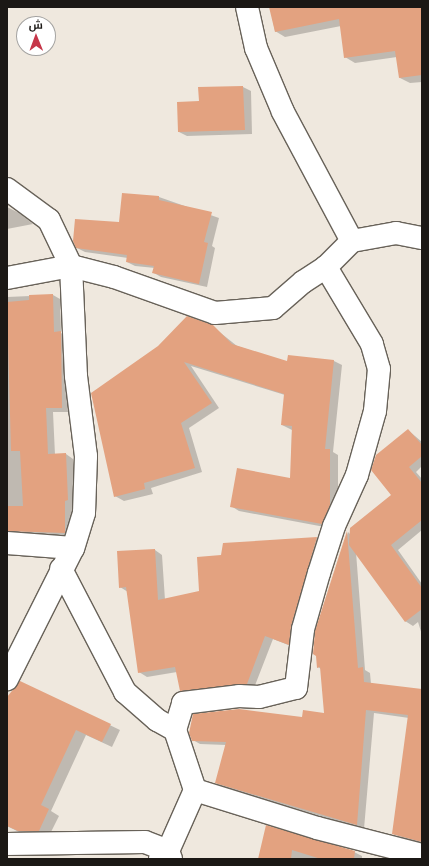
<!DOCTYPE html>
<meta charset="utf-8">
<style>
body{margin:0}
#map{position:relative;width:429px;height:866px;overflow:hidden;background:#efe8de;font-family:"PT Sans",Cairo,sans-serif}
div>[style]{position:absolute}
.shadow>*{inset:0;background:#0003}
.building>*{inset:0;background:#e3a280}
.roads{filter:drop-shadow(1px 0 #686259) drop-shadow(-1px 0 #686259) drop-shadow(0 1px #686259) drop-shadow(0 -1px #686259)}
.minor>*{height:22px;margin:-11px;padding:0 11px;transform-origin:11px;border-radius:11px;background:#fff}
span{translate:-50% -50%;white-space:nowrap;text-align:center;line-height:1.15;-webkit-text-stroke:3px #fff;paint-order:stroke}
.frame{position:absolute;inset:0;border:8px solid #1b1815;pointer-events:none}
.north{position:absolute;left:16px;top:16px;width:40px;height:40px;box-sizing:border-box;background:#fff;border:1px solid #a4a3a1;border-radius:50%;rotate:359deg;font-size:11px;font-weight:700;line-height:16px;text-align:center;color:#1b1815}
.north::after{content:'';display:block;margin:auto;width:14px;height:18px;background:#c63649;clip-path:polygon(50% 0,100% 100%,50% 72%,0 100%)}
</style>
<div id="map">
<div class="shadow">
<div style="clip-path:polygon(270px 7px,422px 7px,422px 82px,410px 83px,400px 78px,397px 57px,355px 63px,345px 57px,341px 26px,285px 37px,275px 31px)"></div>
<div style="clip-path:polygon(243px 87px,251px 91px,252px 134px,187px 136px,179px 132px,200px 102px,199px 88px)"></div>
<div style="clip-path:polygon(123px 194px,159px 197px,219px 218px,212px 246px,215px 248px,207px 287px,161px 277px,154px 273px,155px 268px,135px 266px,127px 262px,128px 258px,85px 252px,77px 248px,120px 223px)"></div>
<div style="clip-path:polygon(7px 207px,19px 213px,33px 224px,7px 229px)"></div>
<div style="clip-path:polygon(53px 295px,60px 299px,61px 333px,68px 337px,69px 412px,53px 412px,55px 455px,66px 454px,73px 459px,75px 504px,72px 504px,72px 537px,7px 538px,7px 297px)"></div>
<div style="clip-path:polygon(212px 326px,237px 346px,288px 363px,334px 361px,342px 365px,333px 452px,338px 455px,338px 510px,330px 528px,239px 511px,231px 506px,291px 480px,292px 430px,282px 425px,285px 395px,191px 366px,219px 408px,189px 428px,202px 472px,151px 488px,153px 494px,124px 501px,115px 496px,92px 394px)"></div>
<div style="clip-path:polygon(408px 430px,422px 442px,422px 466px,416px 472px,422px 479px,422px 530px,398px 550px,422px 584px,422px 635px,418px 622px,413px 626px,405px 621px,356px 552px,365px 670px,370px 673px,371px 684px,422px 690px,422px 845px,393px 834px,409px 718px,374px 713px,364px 829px,223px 787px,216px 783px,226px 745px,200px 744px,193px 740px,325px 714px,321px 669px,318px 667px,316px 632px,348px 532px,350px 534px,393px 495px)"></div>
<div style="clip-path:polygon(317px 538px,324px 542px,296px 648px,273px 639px,254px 688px,189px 695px,181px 690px,177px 672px,147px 677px,139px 672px,128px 592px,120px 587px,155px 550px,162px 555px,165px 600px,200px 592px,222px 556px,224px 544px)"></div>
<div style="clip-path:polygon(20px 682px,120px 730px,112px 747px,86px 735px,51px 811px,59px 816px,49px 836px,29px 837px,7px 826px,7px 699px)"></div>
<div style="clip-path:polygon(267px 827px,354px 852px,362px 856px,362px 859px,259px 859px)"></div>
</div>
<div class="building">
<div style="clip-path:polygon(269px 7px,422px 7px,422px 75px,399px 78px,395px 51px,344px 58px,339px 19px,275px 32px)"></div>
<div style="clip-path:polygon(243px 86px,245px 130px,178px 132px,177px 102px,199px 101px,198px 87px)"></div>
<div style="clip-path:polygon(122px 193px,159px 196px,159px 200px,212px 212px,204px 242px,208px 243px,199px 284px,152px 273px,154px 266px,126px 262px,127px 255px,76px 248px,73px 241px,75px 219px,119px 222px)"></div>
<div style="clip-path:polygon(53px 294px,54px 332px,61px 331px,62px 408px,46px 408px,48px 454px,66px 453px,68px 500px,65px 501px,65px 533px,7px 531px,7px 506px,23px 506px,20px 451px,11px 451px,7px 302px,29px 300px,29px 295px)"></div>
<div style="clip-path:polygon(187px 316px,213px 325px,232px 344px,287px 361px,288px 355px,334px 360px,325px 449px,330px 449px,330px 505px,322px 524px,230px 507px,237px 468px,290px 478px,292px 426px,281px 425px,284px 394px,184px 362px,212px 403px,181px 423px,195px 468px,144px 483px,145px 489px,114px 497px,91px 393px,158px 346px)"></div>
<div style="clip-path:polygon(408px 429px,422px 445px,422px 456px,409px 467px,422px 483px,422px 520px,391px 545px,422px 588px,422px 609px,405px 622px,349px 545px,350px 528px,391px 495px,371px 470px,376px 455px)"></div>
<div style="clip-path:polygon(347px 531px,358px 668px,363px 667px,364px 682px,422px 689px,422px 842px,392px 834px,408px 715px,366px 710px,357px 825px,215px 783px,226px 742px,192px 741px,189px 733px,193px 714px,239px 709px,302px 717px,303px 710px,324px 713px,320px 667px,317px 668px,316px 656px,313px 654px,315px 631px)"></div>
<div style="clip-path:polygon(317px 537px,291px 626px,289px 645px,265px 636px,247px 684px,180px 691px,175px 667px,138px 673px,126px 587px,119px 588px,117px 551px,155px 549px,158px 600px,199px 591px,197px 557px,221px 555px,223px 543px)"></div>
<div style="clip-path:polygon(20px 681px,111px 724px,102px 742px,76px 730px,41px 805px,49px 809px,39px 831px,18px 831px,7px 826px,7px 697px)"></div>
<div style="clip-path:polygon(266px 825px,355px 851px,354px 859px,321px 859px,292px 850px,291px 859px,258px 859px)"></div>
</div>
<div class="roads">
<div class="minor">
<div style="left:247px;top:7px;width:42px;rotate:77.6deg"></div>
<div style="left:256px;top:48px;width:69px;rotate:67.1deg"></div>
<div style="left:283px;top:112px;width:146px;rotate:61.9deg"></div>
<div style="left:7px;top:189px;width:52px;rotate:36.4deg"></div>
<div style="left:49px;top:220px;width:51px;rotate:64.4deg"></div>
<div style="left:71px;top:266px;width:44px;rotate:14.3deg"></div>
<div style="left:114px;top:277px;width:107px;rotate:19.6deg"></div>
<div style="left:215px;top:313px;width:58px;rotate:-4.9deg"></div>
<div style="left:273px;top:308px;width:40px;rotate:-41deg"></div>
<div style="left:303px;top:282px;width:27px;rotate:-33deg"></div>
<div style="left:326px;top:267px;width:37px;rotate:-45deg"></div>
<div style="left:352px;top:241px;width:45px;rotate:-10.3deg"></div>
<div style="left:396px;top:233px;width:26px;rotate:11deg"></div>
<div style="left:7px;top:278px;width:65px;rotate:-10.6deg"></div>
<div style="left:71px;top:266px;width:110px;rotate:87.4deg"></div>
<div style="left:76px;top:376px;width:81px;rotate:82.9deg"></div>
<div style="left:86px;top:456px;width:57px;rotate:92deg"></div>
<div style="left:84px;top:513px;width:37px;rotate:107deg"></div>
<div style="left:73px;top:548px;width:147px;rotate:116.7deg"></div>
<div style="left:7px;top:543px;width:66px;rotate:4.3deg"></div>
<div style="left:61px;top:569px;width:139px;rotate:62.5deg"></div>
<div style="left:125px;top:692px;width:43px;rotate:41.2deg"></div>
<div style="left:157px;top:720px;width:21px;rotate:29deg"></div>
<div style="left:195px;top:790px;width:128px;rotate:17.3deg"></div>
<div style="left:317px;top:828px;width:108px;rotate:14.4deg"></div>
<div style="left:7px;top:844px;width:138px;rotate:-0.8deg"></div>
<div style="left:145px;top:842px;width:25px;rotate:21deg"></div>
<div style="left:168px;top:851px;width:9px;rotate:69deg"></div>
<div style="left:160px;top:859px;width:11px;rotate:-45deg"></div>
<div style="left:168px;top:851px;width:67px;rotate:-66.1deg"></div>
<div style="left:195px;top:790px;width:63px;rotate:-108.4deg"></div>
<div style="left:175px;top:730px;width:28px;rotate:-73deg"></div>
<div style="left:183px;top:703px;width:56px;rotate:-7.1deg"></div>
<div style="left:239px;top:696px;width:20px;rotate:3deg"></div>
<div style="left:259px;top:697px;width:38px;rotate:-14deg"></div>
<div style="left:296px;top:688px;width:59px;rotate:-83.2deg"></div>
<div style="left:303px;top:629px;width:58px;rotate:-74.1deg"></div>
<div style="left:319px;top:573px;width:49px;rotate:-72.3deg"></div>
<div style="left:334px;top:526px;width:56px;rotate:-65.7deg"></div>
<div style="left:357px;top:475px;width:66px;rotate:-74.3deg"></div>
<div style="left:375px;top:411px;width:42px;rotate:-84.6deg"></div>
<div style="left:379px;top:369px;width:26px;rotate:-106deg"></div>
<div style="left:372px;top:344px;width:90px;rotate:-120.9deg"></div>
</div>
</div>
<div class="frame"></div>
<div class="north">ش</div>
</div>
